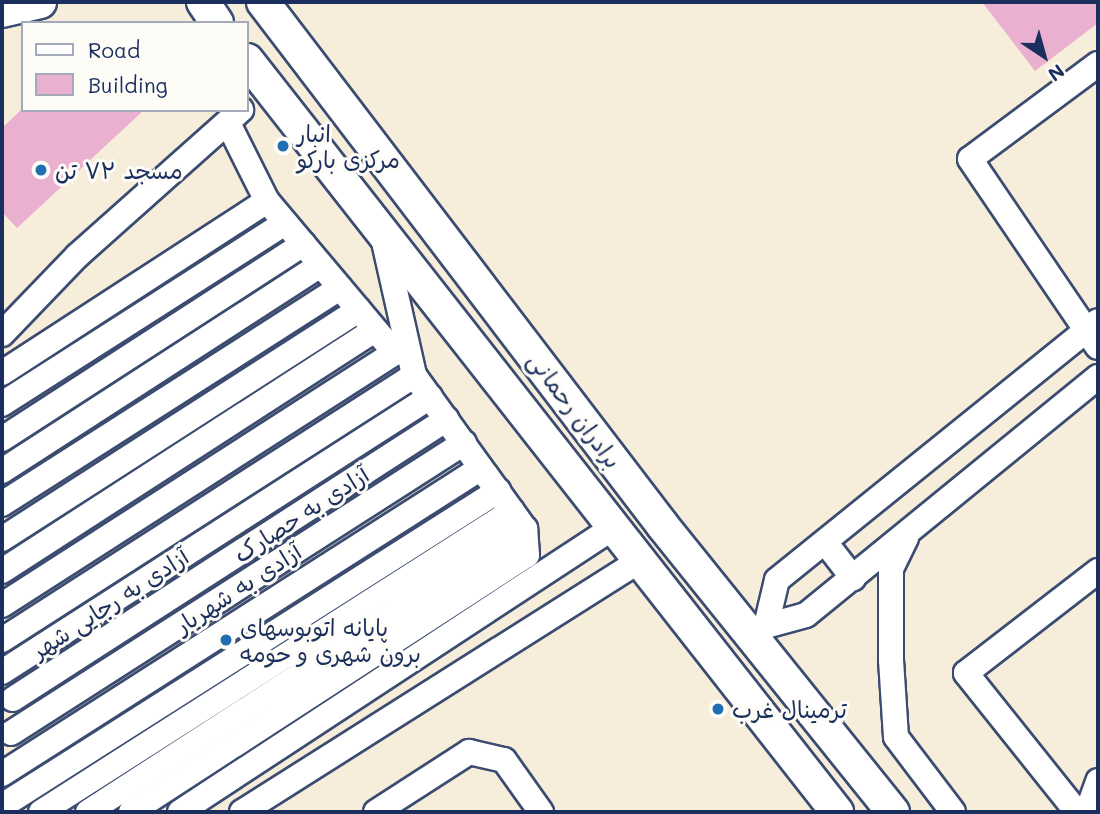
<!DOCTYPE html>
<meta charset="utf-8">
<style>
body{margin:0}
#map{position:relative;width:1100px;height:814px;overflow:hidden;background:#f7eddb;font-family:Mali,"Playpen Sans Arabic",sans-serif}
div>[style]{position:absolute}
.building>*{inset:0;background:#e9b0cf}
.roads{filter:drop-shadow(2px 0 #3c4c71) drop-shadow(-2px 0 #3c4c71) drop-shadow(0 2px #3c4c71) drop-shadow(0 -2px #3c4c71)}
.minor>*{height:24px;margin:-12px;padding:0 12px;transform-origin:12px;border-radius:12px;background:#fff}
.major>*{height:32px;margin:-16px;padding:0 16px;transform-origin:16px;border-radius:16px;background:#fff}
.dots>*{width:19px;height:19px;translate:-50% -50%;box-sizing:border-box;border:4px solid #fdfcf7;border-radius:50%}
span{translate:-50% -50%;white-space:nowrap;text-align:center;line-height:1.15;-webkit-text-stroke:6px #fdfcf7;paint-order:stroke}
.poi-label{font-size:23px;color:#1b2f5e}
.left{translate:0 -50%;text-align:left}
.street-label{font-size:23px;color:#1b2f5e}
.frame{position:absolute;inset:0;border:4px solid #1b2f5e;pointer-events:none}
.legend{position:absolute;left:21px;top:21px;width:228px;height:91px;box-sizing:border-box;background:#fdfcf7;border:2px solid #a3aaba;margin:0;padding:9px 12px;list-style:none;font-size:21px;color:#1b2f5e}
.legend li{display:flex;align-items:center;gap:14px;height:35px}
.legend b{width:35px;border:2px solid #a3aaba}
.north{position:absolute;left:1009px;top:21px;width:70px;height:70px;-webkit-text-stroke:5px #fdfcf7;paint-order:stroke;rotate:144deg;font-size:19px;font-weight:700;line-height:28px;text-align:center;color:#1b2f5e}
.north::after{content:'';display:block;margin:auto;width:24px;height:32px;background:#1b2f5e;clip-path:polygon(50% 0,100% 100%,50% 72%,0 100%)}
</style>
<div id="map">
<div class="building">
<div style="clip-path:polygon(982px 2px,1098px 2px,1098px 23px,1035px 71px)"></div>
<div style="clip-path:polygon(21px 110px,144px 110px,17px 228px,2px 212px,2px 128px)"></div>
</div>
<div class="roads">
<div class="minor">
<div style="left:1098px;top:64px;width:159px;rotate:143.4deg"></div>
<div style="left:970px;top:159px;width:227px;rotate:55.8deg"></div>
<div style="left:2px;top:334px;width:108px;rotate:-46.1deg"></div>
<div style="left:77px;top:256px;width:220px;rotate:-41.7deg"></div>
<div style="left:2px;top:373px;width:316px;rotate:-33deg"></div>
<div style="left:2px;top:404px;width:336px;rotate:-32.6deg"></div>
<div style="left:2px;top:439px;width:359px;rotate:-32.9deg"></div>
<div style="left:2px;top:471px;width:379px;rotate:-32.9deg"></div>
<div style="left:2px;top:504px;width:401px;rotate:-32.6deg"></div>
<div style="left:906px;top:538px;width:34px;rotate:116deg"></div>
<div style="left:891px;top:569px;width:91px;rotate:90deg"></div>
<div style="left:891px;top:660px;width:77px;rotate:86.3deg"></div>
<div style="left:896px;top:737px;width:94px;rotate:52.8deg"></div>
<div style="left:2px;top:539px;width:424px;rotate:-32.7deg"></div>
<div style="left:825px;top:542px;width:46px;rotate:52.1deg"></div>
<div style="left:2px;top:571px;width:444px;rotate:-32.9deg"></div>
<div style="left:2px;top:605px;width:467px;rotate:-32.7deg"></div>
<div style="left:395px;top:353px;width:199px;rotate:-130.1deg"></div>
<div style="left:267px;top:201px;width:87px;rotate:-116.6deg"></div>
<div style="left:766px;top:626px;width:47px;rotate:-76.6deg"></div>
<div style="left:777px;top:580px;width:412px;rotate:-38.9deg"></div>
<div style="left:754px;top:634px;width:14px;rotate:-34deg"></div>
<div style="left:766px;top:626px;width:41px;rotate:-15.4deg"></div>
<div style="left:806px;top:615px;width:377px;rotate:-39.2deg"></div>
<div style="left:2px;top:640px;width:490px;rotate:-32.7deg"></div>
<div style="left:2px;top:672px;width:509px;rotate:-32.72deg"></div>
<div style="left:13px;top:699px;width:516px;rotate:-32.83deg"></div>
<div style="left:11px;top:733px;width:538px;rotate:-32.63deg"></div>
<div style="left:2px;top:774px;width:568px;rotate:-32.57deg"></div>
<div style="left:2px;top:806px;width:588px;rotate:-32.42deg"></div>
<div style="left:41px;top:812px;width:559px;rotate:-32.58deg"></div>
<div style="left:88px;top:812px;width:521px;rotate:-32.93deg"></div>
<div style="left:131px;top:812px;width:472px;rotate:-33deg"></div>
<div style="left:527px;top:555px;width:26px;rotate:-94deg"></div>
<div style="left:525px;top:529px;width:190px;rotate:-125.8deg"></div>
<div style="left:414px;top:375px;width:141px;rotate:-102.7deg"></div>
<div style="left:180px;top:812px;width:519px;rotate:-33.29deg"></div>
<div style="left:242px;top:812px;width:470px;rotate:-32.3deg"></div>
<div style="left:376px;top:812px;width:111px;rotate:-32.8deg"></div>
<div style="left:469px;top:752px;width:36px;rotate:13deg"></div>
<div style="left:504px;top:760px;width:64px;rotate:54.6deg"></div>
<div style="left:1077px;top:812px;width:178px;rotate:-128.6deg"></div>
<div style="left:966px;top:673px;width:167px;rotate:-37.7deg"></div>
<div style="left:1087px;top:812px;width:33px;rotate:-70deg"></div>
</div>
<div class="major">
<div style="left:203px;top:2px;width:25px;rotate:56deg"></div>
<div style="left:263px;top:2px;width:659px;rotate:52.64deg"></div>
<div style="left:663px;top:526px;width:367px;rotate:51.2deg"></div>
<div style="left:2px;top:11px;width:39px;rotate:-13deg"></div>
<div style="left:247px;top:60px;width:956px;rotate:51.88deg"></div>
</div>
</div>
<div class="dots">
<div style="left:283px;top:146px;background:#1f6fb2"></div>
<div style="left:41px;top:170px;background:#1f6fb2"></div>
<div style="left:226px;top:640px;background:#1f6fb2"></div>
<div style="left:718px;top:709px;background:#1f6fb2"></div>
</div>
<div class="poi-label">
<span class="left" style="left:297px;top:146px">انبار<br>مرکزی بارکو</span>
<span class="left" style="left:55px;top:170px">مسجد ۷۲ تن</span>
<span class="left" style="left:240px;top:640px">پایانه اتوبوسهای<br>برون شهری و حومه</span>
<span class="left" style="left:732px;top:709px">ترمینال غرب</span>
</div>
<div class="street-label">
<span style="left:575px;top:410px;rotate:53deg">برادران رحمانی</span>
<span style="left:301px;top:514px;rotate:-33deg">آزادی به حصارک</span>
<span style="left:238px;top:588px;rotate:-33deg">آزادی به شهریار</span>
<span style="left:110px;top:603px;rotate:-33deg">آزادی به رجایی شهر</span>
</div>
<div class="frame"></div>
<ul class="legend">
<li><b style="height:9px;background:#fff"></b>Road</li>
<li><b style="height:19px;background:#e9b0cf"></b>Building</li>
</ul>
<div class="north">N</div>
</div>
